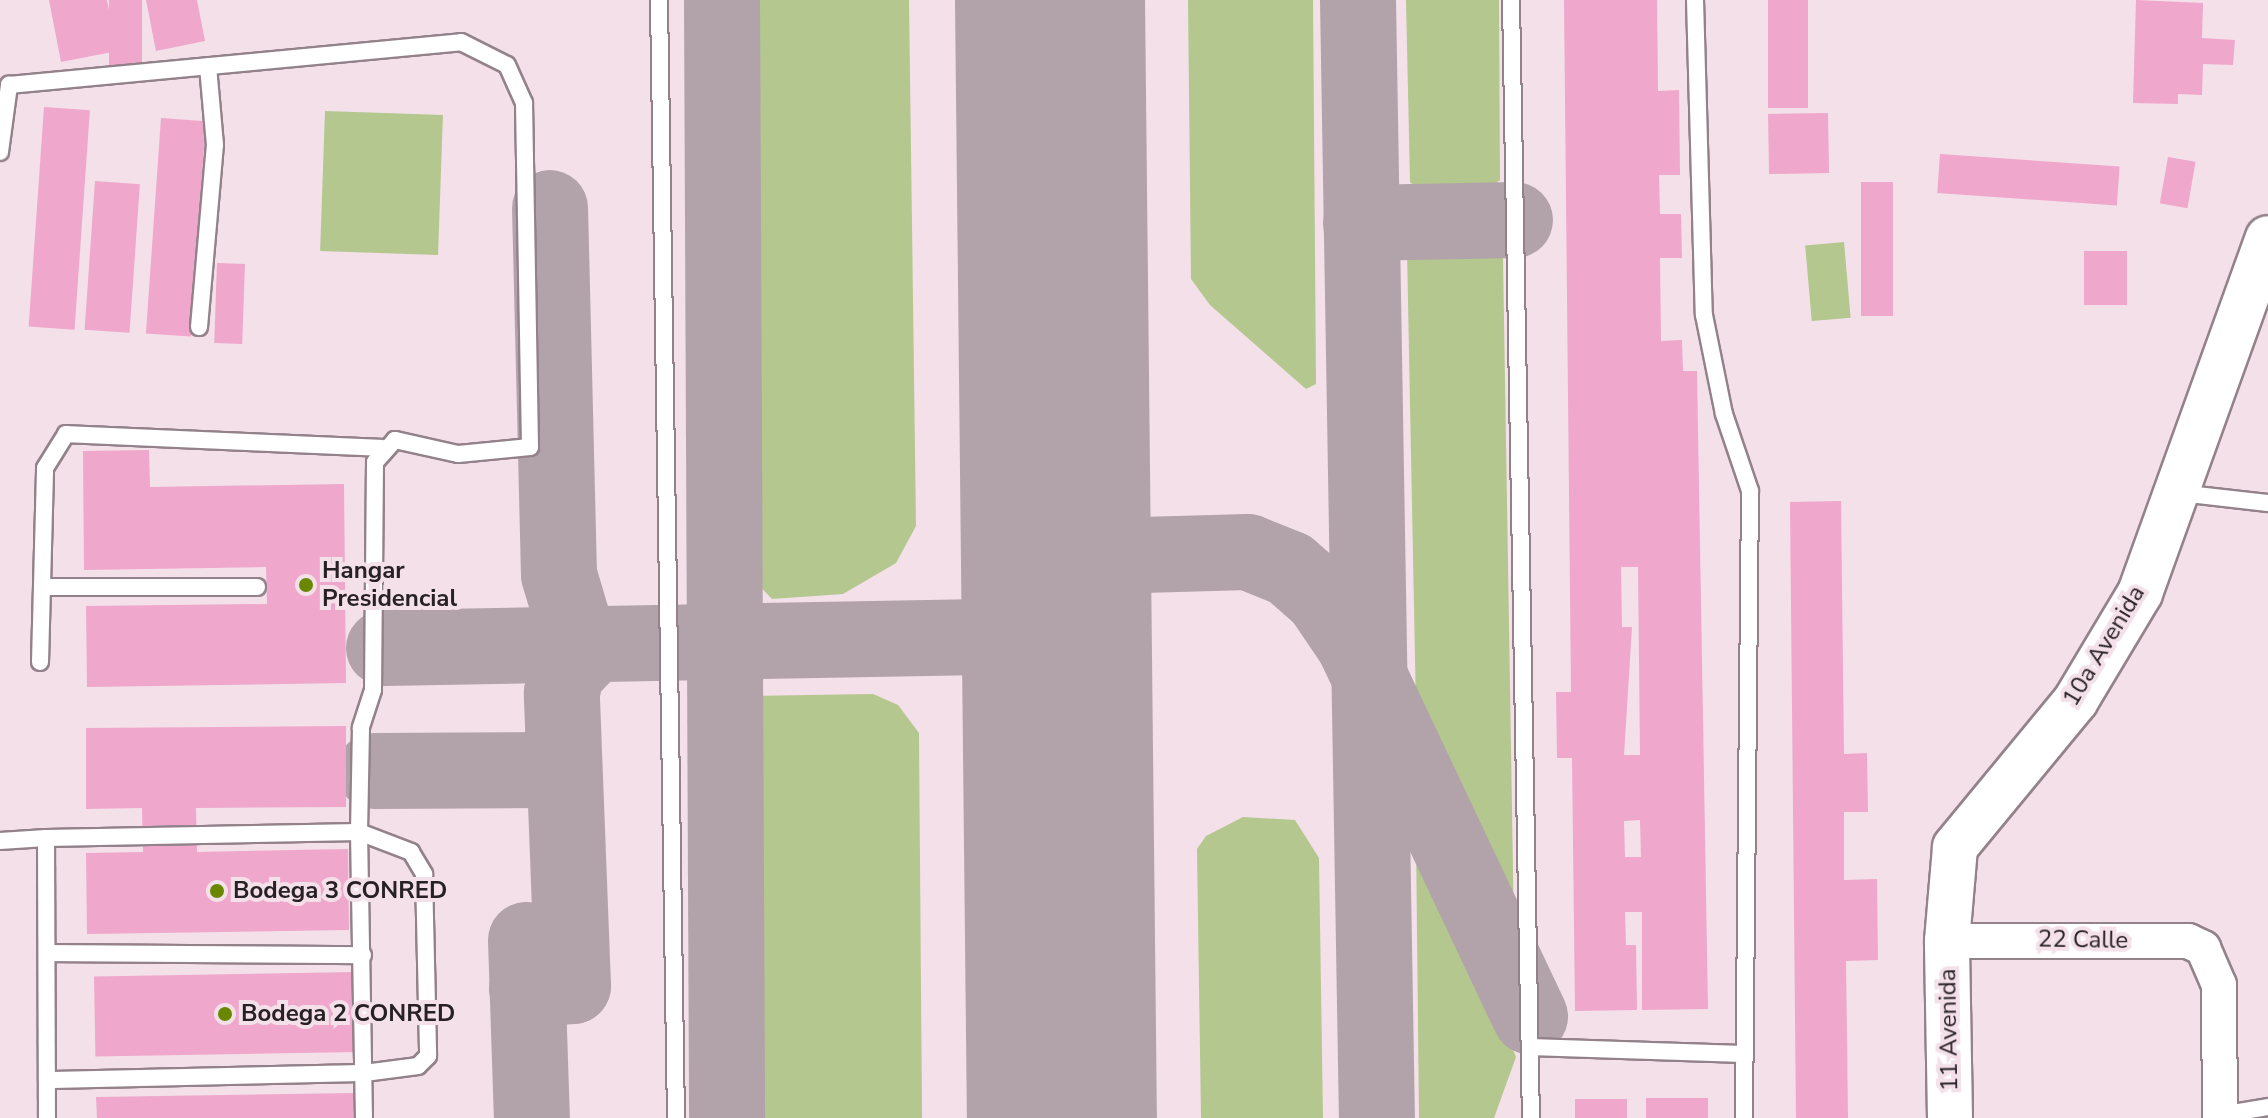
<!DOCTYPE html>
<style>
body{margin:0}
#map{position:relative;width:2268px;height:1118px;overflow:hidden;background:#f3e0e9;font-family:"Nunito Sans",sans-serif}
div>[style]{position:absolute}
.green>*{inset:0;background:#b3c78e;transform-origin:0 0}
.taxiway>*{height:76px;margin:-38px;padding:0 38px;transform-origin:38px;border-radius:38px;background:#b2a2aa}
.runway>*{height:190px;margin:-95px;padding:0 95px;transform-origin:95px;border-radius:95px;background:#b2a2aa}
.building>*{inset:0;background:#efa7cb;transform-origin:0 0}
.roads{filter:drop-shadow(2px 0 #93828a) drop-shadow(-2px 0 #93828a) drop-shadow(0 2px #93828a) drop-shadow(0 -2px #93828a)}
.service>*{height:16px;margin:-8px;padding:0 8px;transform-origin:8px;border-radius:8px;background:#fff}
.minor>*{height:34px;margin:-17px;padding:0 17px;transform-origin:17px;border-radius:17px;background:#fff}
.secondary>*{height:44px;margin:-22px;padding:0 22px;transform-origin:22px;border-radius:22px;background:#fff}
.dots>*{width:22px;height:22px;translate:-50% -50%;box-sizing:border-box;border:4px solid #f3e0e9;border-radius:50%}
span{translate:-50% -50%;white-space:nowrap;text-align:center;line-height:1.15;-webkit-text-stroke:8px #f3e0e9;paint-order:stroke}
.poi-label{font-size:24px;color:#272024;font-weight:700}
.left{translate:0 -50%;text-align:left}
.street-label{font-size:24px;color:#272024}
</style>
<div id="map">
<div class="green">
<div style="clip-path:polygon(754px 0,909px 0,916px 526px,896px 563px,843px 594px,772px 599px,755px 581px)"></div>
<div style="clip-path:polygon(1188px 0,1313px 0,1316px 384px,1306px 389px,1210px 305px,1191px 279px)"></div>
<div style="clip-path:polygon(1406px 0,1499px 0,1500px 180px,1481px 194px,1424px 195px,1410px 182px)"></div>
<div style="left:325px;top:111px;width:118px;height:140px;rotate:2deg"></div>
<div style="clip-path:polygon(1420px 239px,1484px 239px,1503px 258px,1514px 932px,1416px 709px,1407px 250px)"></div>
<div style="left:1844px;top:242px;width:76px;height:39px;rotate:85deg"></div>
<div style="clip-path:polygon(873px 694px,898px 705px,919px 733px,922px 1118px,757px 1118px,750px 696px)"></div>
<div style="clip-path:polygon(1243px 817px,1295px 820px,1319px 858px,1323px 1118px,1201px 1118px,1197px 849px,1206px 836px)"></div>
<div style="clip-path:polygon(1425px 833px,1516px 1057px,1494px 1118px,1419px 1118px,1416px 837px)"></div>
</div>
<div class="taxiway">
<div style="left:722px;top:0;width:1118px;rotate:89.74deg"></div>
<div style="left:1358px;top:0;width:1118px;rotate:89.03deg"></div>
<div style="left:1361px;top:223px;width:154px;rotate:-1.1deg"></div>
<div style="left:1055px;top:510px;width:36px;rotate:44deg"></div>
<div style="left:1081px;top:535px;width:64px;rotate:18.2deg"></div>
<div style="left:982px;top:637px;width:115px;rotate:-30.4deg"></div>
<div style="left:1081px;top:579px;width:66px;rotate:-21.5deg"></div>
<div style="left:1142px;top:555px;width:106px;rotate:-1.6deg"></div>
<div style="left:1248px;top:552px;width:45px;rotate:22deg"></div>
<div style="left:1290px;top:569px;width:43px;rotate:41.2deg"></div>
<div style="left:1322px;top:597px;width:57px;rotate:55.8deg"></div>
<div style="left:1354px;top:644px;width:412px;rotate:64.7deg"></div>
<div style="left:384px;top:648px;width:598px;rotate:-1.05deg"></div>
<div style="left:982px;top:637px;width:46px;rotate:19.2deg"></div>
<div style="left:1025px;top:652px;width:39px;rotate:35deg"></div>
<div style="left:374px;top:771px;width:169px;rotate:-0.3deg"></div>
<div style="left:543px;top:770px;width:29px;rotate:41deg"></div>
<div style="left:526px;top:940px;width:178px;rotate:88.1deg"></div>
<div style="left:527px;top:989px;width:46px;rotate:-3.7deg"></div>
<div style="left:573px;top:986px;width:293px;rotate:-92.2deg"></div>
<div style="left:562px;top:693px;width:20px;rotate:-79deg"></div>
<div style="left:566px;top:673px;width:39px;rotate:-46deg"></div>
<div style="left:593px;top:645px;width:21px;rotate:-143deg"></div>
<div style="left:576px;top:632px;width:59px;rotate:-106.6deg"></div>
<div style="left:559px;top:575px;width:367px;rotate:-91.4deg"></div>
</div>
<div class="runway">
<div style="left:1050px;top:0;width:1118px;rotate:89.39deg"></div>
</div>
<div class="building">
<div style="clip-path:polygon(49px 0,107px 0,117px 51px,61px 62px)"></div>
<div style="left:109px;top:0;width:33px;height:66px"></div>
<div style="clip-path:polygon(146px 0,197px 0,205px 41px,156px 51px)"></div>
<div style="clip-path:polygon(evenodd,1564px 0,1657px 0,1658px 91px,1679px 90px,1680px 175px,1659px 175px,1660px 214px,1681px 214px,1682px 258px,1660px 258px,1661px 341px,1682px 340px,1683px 371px,1697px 371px,1708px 1009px,1642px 1010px,1642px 912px,1625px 912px,1626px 945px,1636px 945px,1637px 1010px,1575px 1011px,1572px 758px,1557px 758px,1556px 692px,1571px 692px,1564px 0,1621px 567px,1638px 567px,1640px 755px,1624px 755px,1632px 627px,1622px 627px,1621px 567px,1564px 0,1640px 820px,1641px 857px,1625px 857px,1624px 821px,1640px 820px)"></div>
<div style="left:1768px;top:0;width:40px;height:108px"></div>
<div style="clip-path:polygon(2136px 0,2203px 3px,2202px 38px,2235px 40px,2233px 65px,2203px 64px,2202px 95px,2178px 94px,2178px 104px,2133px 103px)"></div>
<div style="left:44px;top:107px;width:46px;height:220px;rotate:4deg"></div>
<div style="left:1828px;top:113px;width:60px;height:60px;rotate:89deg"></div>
<div style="left:161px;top:118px;width:45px;height:216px;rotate:4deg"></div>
<div style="left:1940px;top:154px;width:180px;height:39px;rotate:4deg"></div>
<div style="left:2168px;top:157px;width:28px;height:47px;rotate:10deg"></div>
<div style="left:95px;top:181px;width:45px;height:149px;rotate:4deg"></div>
<div style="left:1893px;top:182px;width:134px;height:32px;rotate:90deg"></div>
<div style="left:2084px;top:251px;width:43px;height:54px"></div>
<div style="left:217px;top:263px;width:28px;height:80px;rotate:2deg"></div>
<div style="clip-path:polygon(149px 450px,150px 487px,344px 484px,346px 683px,87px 687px,86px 606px,267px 604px,266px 567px,84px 570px,83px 451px)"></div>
<div style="clip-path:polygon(1841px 501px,1844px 754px,1867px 753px,1868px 812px,1844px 812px,1844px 880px,1877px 879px,1878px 960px,1846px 961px,1848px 1118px,1796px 1118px,1790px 502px)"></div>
<div style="clip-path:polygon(346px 726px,346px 807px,196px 808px,197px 852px,348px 849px,349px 930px,87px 934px,86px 853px,143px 852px,142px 808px,86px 809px,86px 728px)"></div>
<div style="left:355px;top:972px;width:80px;height:261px;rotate:89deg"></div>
<div style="clip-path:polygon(356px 1093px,357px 1118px,97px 1118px,96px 1097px)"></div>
<div style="left:1708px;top:1098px;width:20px;height:62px;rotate:90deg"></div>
<div style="left:1627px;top:1099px;width:19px;height:52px;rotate:90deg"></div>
</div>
<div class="roads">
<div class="service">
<div style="left:659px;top:0;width:1118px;rotate:89.13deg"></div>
<div style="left:1511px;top:0;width:1118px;rotate:88.98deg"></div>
<div style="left:1695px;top:0;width:315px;rotate:88.4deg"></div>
<div style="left:1704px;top:315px;width:101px;rotate:78.6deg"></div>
<div style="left:1724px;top:414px;width:81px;rotate:71.3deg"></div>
<div style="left:1750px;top:491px;width:627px;rotate:90.55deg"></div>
<div style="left:0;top:152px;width:68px;rotate:-82.3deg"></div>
<div style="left:9px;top:85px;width:454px;rotate:-5.4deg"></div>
<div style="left:461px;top:42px;width:51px;rotate:26.6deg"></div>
<div style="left:507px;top:65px;width:42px;rotate:65.9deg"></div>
<div style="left:524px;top:103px;width:344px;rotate:89deg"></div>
<div style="left:530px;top:447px;width:72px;rotate:174.4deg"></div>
<div style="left:458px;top:454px;width:65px;rotate:-167.5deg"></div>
<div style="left:395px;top:440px;width:30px;rotate:132deg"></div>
<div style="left:375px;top:462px;width:228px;rotate:90.5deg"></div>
<div style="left:373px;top:690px;width:40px;rotate:108deg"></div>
<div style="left:361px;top:728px;width:104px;rotate:91.1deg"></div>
<div style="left:359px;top:832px;width:56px;rotate:21deg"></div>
<div style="left:411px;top:852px;width:26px;rotate:59deg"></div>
<div style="left:424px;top:874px;width:182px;rotate:88.7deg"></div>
<div style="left:428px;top:1056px;width:14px;rotate:135deg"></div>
<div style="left:418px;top:1066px;width:54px;rotate:172.6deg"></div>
<div style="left:364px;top:1073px;width:315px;rotate:178.7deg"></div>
<div style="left:199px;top:327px;width:183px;rotate:-85deg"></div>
<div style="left:215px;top:145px;width:79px;rotate:-95.1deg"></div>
<div style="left:2180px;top:493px;width:89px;rotate:6.5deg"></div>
<div style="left:42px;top:587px;width:215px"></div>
<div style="left:40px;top:662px;width:194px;rotate:-88.5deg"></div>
<div style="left:45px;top:468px;width:40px;rotate:-58deg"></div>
<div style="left:66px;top:434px;width:316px;rotate:2.5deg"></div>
<div style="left:46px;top:838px;width:313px;rotate:-1.1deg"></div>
<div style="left:359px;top:832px;width:286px;rotate:89deg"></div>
<div style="left:0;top:841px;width:46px;rotate:-3.7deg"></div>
<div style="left:46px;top:838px;width:280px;rotate:89.8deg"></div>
<div style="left:49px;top:953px;width:314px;rotate:0.4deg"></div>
<div style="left:1530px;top:1047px;width:213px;rotate:1.9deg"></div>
<div style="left:2220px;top:1115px;width:49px;rotate:-9.5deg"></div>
</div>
<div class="minor">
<div style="left:1947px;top:941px;width:241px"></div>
<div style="left:2188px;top:941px;width:17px;rotate:25deg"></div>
<div style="left:2203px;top:948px;width:40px;rotate:66.6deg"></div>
<div style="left:2219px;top:985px;width:133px;rotate:89.6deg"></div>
</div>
<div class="secondary">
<div style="left:1950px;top:1118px;width:177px;rotate:-91deg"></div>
<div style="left:1947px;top:941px;width:94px;rotate:-85.1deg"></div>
<div style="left:1955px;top:847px;width:190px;rotate:-50.5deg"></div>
<div style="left:2076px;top:700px;width:125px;rotate:-59.1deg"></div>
<div style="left:2140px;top:593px;width:377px;rotate:-70.2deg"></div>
</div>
</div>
<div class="dots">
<div style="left:306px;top:585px;background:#698800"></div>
<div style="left:217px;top:891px;background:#698800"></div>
<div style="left:225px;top:1014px;background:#698800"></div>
</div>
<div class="poi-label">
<span class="left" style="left:322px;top:585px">Hangar<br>Presidencial</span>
<span class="left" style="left:233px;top:891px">Bodega 3 CONRED</span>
<span class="left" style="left:241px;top:1014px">Bodega 2 CONRED</span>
</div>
<div class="street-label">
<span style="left:2104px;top:646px;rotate:-59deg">10a Avenida</span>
<span style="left:2083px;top:940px;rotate:1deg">22 Calle</span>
<span style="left:1949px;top:1030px;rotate:-91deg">11 Avenida</span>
</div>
</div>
